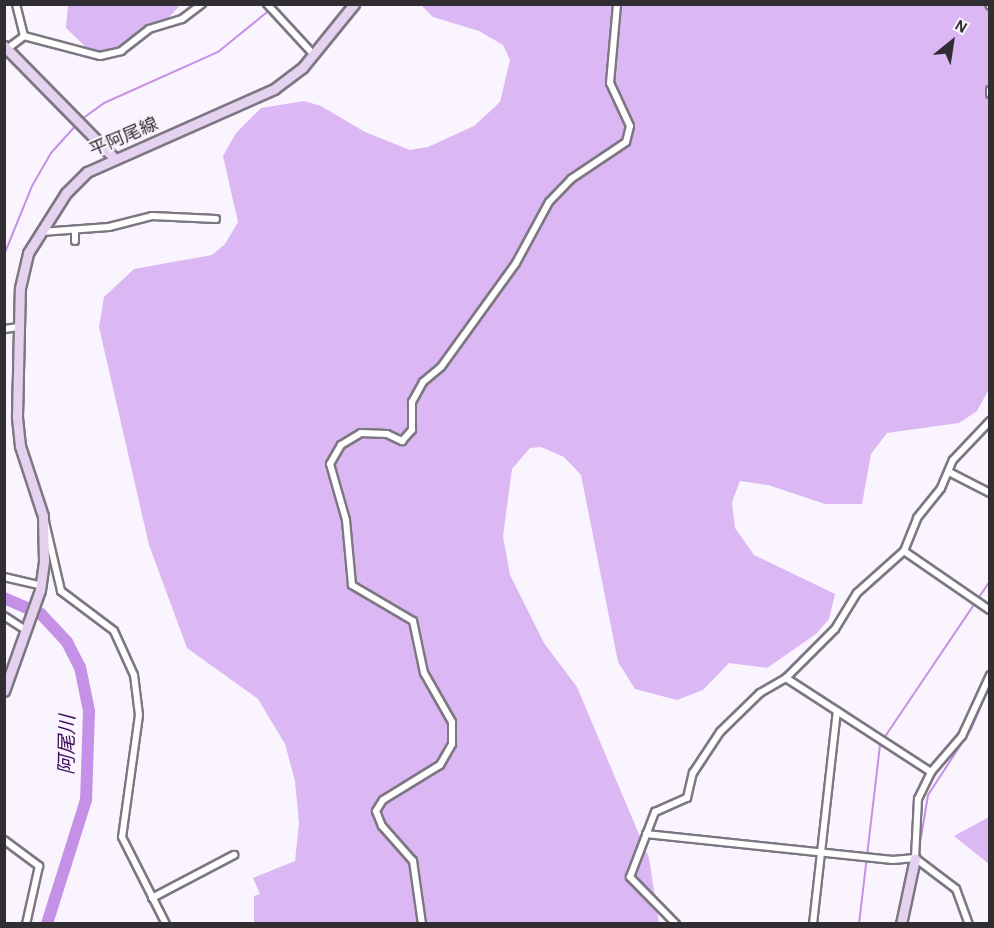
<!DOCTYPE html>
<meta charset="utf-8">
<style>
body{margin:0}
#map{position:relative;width:994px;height:928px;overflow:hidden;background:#faf4fe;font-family:"Alegreya Sans","Noto Sans JP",sans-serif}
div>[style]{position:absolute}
.green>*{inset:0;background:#dbb7f4}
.stream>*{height:2px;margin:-1px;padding:0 1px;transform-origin:1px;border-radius:1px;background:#c591e6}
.river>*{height:12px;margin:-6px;padding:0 6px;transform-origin:6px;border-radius:6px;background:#c591e6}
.roads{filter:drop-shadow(2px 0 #7d7782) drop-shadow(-2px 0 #7d7782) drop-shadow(0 2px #7d7782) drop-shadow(0 -2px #7d7782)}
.street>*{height:6px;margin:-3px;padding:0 3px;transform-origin:3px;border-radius:3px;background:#fff}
.secondary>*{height:9px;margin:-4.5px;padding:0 4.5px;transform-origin:4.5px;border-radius:4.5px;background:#e5d2f0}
span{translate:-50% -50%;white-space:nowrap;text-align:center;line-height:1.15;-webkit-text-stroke:4.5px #faf4fe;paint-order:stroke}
.street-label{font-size:18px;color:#302e32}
.water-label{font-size:20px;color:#3e0b57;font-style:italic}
.frame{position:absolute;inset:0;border:6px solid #302e32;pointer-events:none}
.north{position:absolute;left:922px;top:12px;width:60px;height:60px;-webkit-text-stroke:4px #faf4fe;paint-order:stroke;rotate:30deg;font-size:16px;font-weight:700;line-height:24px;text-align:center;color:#302e32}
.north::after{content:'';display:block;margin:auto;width:21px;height:27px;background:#302e32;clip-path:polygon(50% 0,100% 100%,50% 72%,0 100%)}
</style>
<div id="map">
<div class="green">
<div style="clip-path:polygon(68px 5px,180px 5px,166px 21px,119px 51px,92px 53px,66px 28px)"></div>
<div style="clip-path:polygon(421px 5px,989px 5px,989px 389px,977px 411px,959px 423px,887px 433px,871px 454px,862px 504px,825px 504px,768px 485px,740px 481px,732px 502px,735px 528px,754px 555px,835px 594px,829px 619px,816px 634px,767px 668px,729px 663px,703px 690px,677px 700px,635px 689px,618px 662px,581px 475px,564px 457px,541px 447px,530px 448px,512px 469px,503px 536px,510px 575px,544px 643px,577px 687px,649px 858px,659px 923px,254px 923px,254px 896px,260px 894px,253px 878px,295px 861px,299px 823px,295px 781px,285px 744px,258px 699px,187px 648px,149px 545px,99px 327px,104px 297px,134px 269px,212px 255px,225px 244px,238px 222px,223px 156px,236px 133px,261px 108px,304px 101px,321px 106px,365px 132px,410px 150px,428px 147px,474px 126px,500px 102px,510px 60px,503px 45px,479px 31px,433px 17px)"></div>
<div style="clip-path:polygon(989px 817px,989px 864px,954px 836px)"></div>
</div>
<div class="stream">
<div style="left:82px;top:119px;width:27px;rotate:-36deg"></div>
<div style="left:104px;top:103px;width:125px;rotate:-24.1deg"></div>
<div style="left:218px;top:52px;width:76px;rotate:-39.1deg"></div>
<div style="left:4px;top:255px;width:74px;rotate:-67.9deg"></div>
<div style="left:32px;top:186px;width:38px;rotate:-60deg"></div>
<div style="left:51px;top:153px;width:40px;rotate:-48deg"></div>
<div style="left:4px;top:598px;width:1px"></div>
<div style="left:918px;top:855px;width:61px;rotate:-80.5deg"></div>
<div style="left:928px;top:795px;width:79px;rotate:-56.9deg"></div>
<div style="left:971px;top:729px;width:49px;rotate:-67.1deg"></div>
<div style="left:908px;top:914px;width:39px;rotate:-78deg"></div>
<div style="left:859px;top:924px;width:181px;rotate:-83.3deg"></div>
<div style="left:880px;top:744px;width:197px;rotate:-56deg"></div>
</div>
<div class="river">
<div style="left:4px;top:598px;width:40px;rotate:23.4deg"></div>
<div style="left:41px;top:614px;width:38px;rotate:47deg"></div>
<div style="left:67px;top:642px;width:28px;rotate:63deg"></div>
<div style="left:80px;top:667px;width:45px;rotate:78.4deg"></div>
<div style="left:89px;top:711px;width:89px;rotate:91.9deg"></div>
<div style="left:86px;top:800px;width:130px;rotate:107.5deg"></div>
</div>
<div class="roads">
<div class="street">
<div style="left:16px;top:4px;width:33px;rotate:76deg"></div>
<div style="left:267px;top:4px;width:69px;rotate:47.3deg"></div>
<div style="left:989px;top:4px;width:2px;rotate:63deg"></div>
<div style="left:24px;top:36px;width:79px;rotate:14.7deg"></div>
<div style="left:100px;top:56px;width:22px;rotate:-13deg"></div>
<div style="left:121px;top:51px;width:36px;rotate:-38deg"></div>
<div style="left:149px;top:29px;width:34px;rotate:-17deg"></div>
<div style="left:182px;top:19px;width:25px;rotate:-37deg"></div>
<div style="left:7px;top:49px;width:21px;rotate:-37deg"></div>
<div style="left:990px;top:90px;width:4px;rotate:90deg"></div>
<div style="left:75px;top:231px;width:10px;rotate:90deg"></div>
<div style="left:41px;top:232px;width:68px;rotate:-4.2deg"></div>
<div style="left:109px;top:227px;width:44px;rotate:-14.3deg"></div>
<div style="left:152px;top:216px;width:64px;rotate:2.7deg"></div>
<div style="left:4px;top:329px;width:15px;rotate:-8deg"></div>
<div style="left:949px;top:472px;width:46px;rotate:27.1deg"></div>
<div style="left:45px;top:522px;width:71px;rotate:76.9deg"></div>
<div style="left:61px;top:591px;width:66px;rotate:37deg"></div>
<div style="left:114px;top:631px;width:48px;rotate:65.6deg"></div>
<div style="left:134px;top:675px;width:40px;rotate:82.9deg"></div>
<div style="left:139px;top:715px;width:123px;rotate:97.9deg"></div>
<div style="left:122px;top:837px;width:97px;rotate:63.2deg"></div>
<div style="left:904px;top:551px;width:104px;rotate:34.5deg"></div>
<div style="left:4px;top:577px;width:36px;rotate:13deg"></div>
<div style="left:4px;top:616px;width:27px;rotate:33deg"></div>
<div style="left:786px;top:678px;width:173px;rotate:33deg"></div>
<div style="left:646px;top:834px;width:248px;rotate:6deg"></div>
<div style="left:893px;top:860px;width:22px;rotate:-5deg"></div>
<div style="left:915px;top:858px;width:51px;rotate:37.1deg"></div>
<div style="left:956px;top:889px;width:37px;rotate:70deg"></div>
<div style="left:4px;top:840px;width:44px;rotate:36.6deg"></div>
<div style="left:39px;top:866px;width:59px;rotate:102.6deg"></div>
<div style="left:915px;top:858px;width:59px;rotate:-87.1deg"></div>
<div style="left:918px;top:799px;width:30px;rotate:-64deg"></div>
<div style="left:931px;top:772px;width:48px;rotate:-49.3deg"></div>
<div style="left:962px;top:736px;width:67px;rotate:-65.3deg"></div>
<div style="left:152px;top:898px;width:93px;rotate:-27.7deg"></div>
<div style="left:422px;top:924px;width:64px;rotate:-98.1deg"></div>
<div style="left:413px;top:861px;width:47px;rotate:-131.5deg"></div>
<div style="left:382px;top:826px;width:16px;rotate:-112deg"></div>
<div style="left:376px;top:811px;width:13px;rotate:-58deg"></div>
<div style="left:383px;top:800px;width:67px;rotate:-31.6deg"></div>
<div style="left:440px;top:765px;width:24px;rotate:-60deg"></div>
<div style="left:452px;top:744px;width:22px;rotate:-90deg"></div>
<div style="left:452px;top:722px;width:56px;rotate:-119.7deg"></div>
<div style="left:424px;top:673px;width:53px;rotate:-101.9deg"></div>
<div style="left:413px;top:621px;width:71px;rotate:-149.5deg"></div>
<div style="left:352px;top:585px;width:65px;rotate:-95.3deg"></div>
<div style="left:346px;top:520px;width:58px;rotate:-105.9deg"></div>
<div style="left:330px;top:464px;width:22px;rotate:-60deg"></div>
<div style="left:341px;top:445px;width:23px;rotate:-31deg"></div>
<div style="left:361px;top:433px;width:26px;rotate:2deg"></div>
<div style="left:387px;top:434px;width:17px;rotate:25deg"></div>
<div style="left:402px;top:441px;width:15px;rotate:-48deg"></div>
<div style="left:412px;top:430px;width:28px;rotate:-90deg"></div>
<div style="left:412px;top:402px;width:23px;rotate:-61deg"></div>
<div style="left:423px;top:382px;width:23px;rotate:-40deg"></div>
<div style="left:441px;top:367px;width:128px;rotate:-54.2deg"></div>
<div style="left:516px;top:263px;width:69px;rotate:-61.6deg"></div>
<div style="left:549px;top:202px;width:32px;rotate:-46deg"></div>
<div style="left:571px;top:179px;width:66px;rotate:-33.9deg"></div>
<div style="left:626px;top:142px;width:16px;rotate:-76deg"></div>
<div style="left:630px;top:126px;width:47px;rotate:-114.9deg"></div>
<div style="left:610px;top:83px;width:79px;rotate:-84.9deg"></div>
<div style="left:676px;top:924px;width:66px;rotate:-134.4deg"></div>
<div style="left:630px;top:877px;width:70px;rotate:-69deg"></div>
<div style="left:655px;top:812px;width:35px;rotate:-24deg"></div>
<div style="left:687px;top:798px;width:26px;rotate:-77deg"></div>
<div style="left:693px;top:773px;width:49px;rotate:-56.6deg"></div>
<div style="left:720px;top:732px;width:56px;rotate:-44.3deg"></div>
<div style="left:760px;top:693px;width:30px;rotate:-30deg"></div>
<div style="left:786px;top:678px;width:69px;rotate:-45deg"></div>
<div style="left:835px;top:629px;width:42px;rotate:-58.6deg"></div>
<div style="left:857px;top:593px;width:63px;rotate:-41.8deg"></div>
<div style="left:904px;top:551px;width:35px;rotate:-68deg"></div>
<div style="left:917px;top:518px;width:38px;rotate:-51deg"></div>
<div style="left:941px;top:488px;width:30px;rotate:-67deg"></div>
<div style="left:953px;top:460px;width:54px;rotate:-46.5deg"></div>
<div style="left:813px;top:924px;width:214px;rotate:-83.6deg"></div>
</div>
<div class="secondary">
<div style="left:4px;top:46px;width:156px;rotate:45.5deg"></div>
<div style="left:4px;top:691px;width:107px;rotate:-70.4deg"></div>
<div style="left:40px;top:590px;width:29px;rotate:-82deg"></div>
<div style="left:44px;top:561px;width:45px;rotate:-91.3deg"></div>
<div style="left:43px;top:516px;width:74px;rotate:-108.2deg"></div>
<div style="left:20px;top:446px;width:30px;rotate:-96deg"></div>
<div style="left:17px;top:416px;width:128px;rotate:-88.7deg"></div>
<div style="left:20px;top:288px;width:36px;rotate:-77deg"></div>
<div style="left:28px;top:253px;width:71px;rotate:-57.7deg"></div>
<div style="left:66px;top:193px;width:30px;rotate:-45deg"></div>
<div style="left:87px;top:172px;width:205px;rotate:-23.9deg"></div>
<div style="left:274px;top:89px;width:36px;rotate:-37deg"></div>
<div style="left:303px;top:67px;width:81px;rotate:-51deg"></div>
<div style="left:901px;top:924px;width:67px;rotate:-78deg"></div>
</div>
</div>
<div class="street-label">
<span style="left:124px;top:138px;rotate:-23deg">平阿尾線</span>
</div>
<div class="water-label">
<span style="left:68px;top:745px;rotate:-89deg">阿尾川</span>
</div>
<div class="frame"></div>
<div class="north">N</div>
</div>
